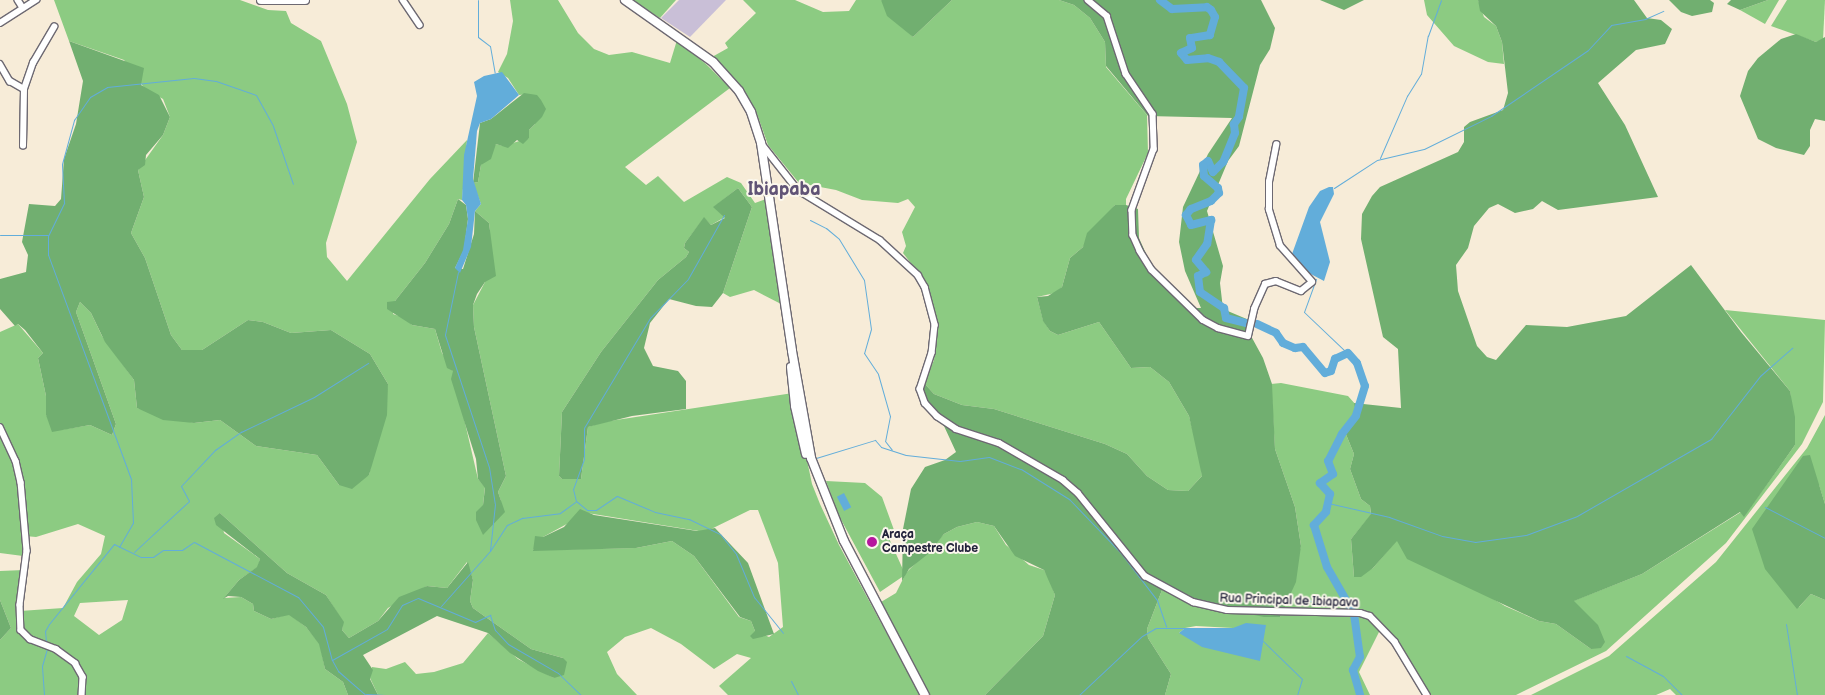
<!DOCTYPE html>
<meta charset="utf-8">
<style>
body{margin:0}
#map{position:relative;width:1825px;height:695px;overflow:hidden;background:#f7ecd8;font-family:"Balsamiq Sans",sans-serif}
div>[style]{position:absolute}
.industrial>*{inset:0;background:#c9bfd7}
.green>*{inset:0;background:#8ccb82}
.forest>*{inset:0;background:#71af70}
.water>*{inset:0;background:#62adda;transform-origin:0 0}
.stream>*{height:1px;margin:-0.5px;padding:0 0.5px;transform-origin:0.5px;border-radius:0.5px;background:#62adda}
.river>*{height:8px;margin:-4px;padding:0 4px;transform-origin:4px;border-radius:4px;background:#62adda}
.roads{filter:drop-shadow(1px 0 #6d6972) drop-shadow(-1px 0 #6d6972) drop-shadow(0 1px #6d6972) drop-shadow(0 -1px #6d6972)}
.minor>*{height:5.5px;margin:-2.75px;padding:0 2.75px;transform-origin:2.75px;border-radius:2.75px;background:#fff}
.major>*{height:8px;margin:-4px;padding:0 4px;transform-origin:4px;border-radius:4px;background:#fff}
.dots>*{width:14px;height:14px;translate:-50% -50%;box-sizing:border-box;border:2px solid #fbf7ec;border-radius:50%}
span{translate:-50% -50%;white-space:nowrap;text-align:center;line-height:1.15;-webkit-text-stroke:4px #fbf7ec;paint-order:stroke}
.poi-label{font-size:12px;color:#22223b;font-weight:700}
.left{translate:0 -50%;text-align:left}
.street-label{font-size:12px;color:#22223b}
.district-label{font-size:18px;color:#605376;font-weight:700}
</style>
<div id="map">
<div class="industrial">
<div style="clip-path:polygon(679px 0,726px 0,690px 37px,661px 18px)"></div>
</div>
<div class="green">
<div style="clip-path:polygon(evenodd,54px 0,240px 0,268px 10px,286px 11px,291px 23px,321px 41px,347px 104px,357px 142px,326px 243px,327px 257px,347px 281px,430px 179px,467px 140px,462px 200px,458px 199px,449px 224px,425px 263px,395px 301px,393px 314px,405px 318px,412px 325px,435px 329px,442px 353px,453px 371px,478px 479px,485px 487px,483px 505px,501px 501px,498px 492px,506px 476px,474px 327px,473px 305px,485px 282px,490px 231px,489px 223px,475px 211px,481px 204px,473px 183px,478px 182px,481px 165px,496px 144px,503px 146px,529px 138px,529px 130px,535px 124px,529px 94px,519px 95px,508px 78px,498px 72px,507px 54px,513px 21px,510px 0,558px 0,578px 33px,594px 49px,609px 55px,632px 52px,670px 63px,677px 40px,707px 65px,730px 88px,625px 167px,646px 185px,658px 176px,684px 202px,727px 177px,741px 183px,755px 203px,766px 199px,783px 305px,754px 290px,730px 297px,723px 293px,752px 207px,738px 188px,714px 207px,725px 217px,711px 225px,704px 218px,685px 243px,684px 248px,689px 252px,686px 257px,658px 280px,601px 352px,562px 412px,559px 476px,562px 479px,581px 479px,588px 427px,603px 422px,793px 393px,812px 484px,820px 504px,839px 545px,920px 695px,728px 695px,719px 686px,751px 658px,737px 654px,714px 669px,681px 644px,651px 628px,625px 637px,607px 652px,617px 674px,637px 695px,378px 695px,370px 678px,372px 667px,386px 669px,405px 662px,416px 674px,434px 672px,463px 663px,488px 633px,518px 659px,554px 678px,563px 658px,531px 649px,473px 608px,470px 601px,473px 580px,467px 562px,447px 588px,427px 586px,388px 608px,378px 621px,349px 638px,342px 630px,343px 622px,326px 595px,287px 573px,220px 513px,224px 533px,260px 559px,258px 567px,239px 580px,224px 598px,241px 597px,253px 604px,254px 611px,271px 619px,289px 614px,306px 627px,320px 644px,325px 669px,343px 682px,348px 695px,0 695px,0 640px,11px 628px,0 600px,0 571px,24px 570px,20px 611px,63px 608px,77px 582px,101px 554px,105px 536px,78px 524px,36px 537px,25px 536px,23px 556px,0 553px,0 332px,18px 324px,43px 353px,38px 358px,46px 396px,46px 415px,60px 430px,90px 425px,112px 435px,116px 424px,76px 312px,80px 302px,91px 313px,102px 336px,134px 380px,137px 408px,194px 423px,220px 420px,256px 446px,317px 455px,339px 485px,369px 475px,388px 384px,370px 354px,331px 330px,291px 333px,263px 322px,248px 320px,202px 350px,182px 350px,171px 335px,145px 258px,131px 233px,144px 197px,138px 170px,163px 135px,170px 117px,163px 99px,145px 89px,124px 60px,69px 41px,54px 0,750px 510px,758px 510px,778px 563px,783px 627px,769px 637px,755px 631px,751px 621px,739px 617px,694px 556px,672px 541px,636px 548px,533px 550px,543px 537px,587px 513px,705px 532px,750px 510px,54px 0,128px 600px,122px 620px,99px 635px,74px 616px,80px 603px,128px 600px)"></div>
<div style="clip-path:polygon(630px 0,676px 0,660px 18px)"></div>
<div style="clip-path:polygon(743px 0,795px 0,823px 12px,849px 11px,856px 0,881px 0,913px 37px,952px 0,1059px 0,1074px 5px,1090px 18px,1105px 42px,1106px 67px,1147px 115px,1148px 153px,1126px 199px,1126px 205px,1115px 205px,1083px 247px,1070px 258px,1062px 287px,1055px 293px,1037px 297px,1043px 320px,1050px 331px,1058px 335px,1099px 322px,1131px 368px,1150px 367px,1169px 382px,1189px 416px,1201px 462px,1202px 476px,1188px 491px,1168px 490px,1147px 476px,1127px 454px,1105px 444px,994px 409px,962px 405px,934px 394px,924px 383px,934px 360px,937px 321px,927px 284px,903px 253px,906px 246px,902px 232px,915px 207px,908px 199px,898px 203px,862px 200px,836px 190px,799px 183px,768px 145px,757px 114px,743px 88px,712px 57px,728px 48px,725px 43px,756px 13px)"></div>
<div style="clip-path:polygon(1424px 0,1478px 0,1484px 17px,1496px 26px,1502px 42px,1504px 64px,1488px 62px,1454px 46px,1427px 15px)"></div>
<div style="clip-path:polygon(1768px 0,1779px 0,1765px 24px,1740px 10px)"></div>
<div style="clip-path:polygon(1787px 0,1825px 0,1823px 40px,1816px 42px,1771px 26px)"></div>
<div style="clip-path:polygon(evenodd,1725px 310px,1825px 320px,1823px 402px,1802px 444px,1726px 543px,1606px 651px,1516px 695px,1424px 695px,1381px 628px,1359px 672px,1370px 695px,1165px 695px,1171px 674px,1148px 638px,1147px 629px,1162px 590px,1173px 587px,1181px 593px,1280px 617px,1301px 546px,1295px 507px,1275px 449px,1271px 384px,1281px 383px,1348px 396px,1356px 405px,1357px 412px,1343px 427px,1354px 454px,1350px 469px,1361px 499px,1370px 506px,1371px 515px,1351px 539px,1354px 577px,1373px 568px,1397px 540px,1505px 606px,1539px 621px,1556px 624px,1591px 649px,1573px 601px,1642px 574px,1741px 512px,1744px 516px,1795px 445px,1790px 391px,1725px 310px,1196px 626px,1233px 628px,1179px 633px,1185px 628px,1196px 626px)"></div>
<div style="clip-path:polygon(1825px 415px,1825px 504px,1819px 485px,1799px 607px,1811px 594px,1825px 600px,1825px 695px,1676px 695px,1670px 689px,1656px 695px,1531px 695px,1609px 656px,1716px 562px,1807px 448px)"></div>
<div style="clip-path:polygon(826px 481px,865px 483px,882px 497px,894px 530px,888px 536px,905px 574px,944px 534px,957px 527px,977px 522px,994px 526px,1006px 545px,1029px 565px,1044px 570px,1050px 581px,1055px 595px,1043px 636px,985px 695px,930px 695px,881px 602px,896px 593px,905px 575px,880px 592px,838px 514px)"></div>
</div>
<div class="forest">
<div style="clip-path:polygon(881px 0,952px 0,913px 37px,887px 16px)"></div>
<div style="clip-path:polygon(1059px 0,1261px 0,1275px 28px,1270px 49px,1260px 65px,1239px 146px,1228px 161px,1207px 211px,1223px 266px,1220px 283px,1223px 309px,1249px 320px,1251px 336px,1263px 358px,1272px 384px,1275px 449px,1295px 507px,1301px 546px,1296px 582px,1280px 617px,1264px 617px,1200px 604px,1173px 587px,1162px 590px,1147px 629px,1148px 638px,1171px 674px,1165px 695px,985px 695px,1043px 636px,1055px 595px,1044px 570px,1015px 556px,994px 526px,977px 522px,957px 527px,944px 534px,928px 554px,909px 569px,902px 581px,903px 529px,911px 489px,925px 467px,945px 460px,956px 452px,944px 426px,923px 394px,924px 383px,934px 394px,962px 405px,994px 409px,1105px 444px,1127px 454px,1147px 476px,1168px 490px,1188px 491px,1202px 476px,1189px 416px,1169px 382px,1150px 367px,1131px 368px,1099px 322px,1058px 335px,1050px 331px,1043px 321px,1037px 297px,1048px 296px,1062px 287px,1070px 258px,1083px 247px,1087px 233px,1115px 205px,1126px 205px,1138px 209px,1139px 238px,1152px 267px,1192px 308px,1201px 308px,1185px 271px,1179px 242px,1183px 207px,1208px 154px,1232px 118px,1148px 116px,1106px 66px,1105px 42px,1090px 18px,1074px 5px)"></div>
<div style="clip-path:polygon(1320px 0,1364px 0,1344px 10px)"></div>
<div style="clip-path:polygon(1478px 0,1634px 0,1647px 18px,1661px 20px,1672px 29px,1665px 44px,1636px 50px,1598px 83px,1625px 125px,1658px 197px,1558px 210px,1542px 201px,1533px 209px,1515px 213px,1498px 204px,1489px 208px,1474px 226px,1468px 248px,1456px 265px,1458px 291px,1477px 346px,1487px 357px,1496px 360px,1526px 325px,1567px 327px,1626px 316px,1691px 265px,1741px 332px,1790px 391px,1795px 417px,1795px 445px,1744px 517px,1740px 512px,1642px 574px,1574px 601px,1598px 625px,1605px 642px,1601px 648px,1591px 649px,1556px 624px,1539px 621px,1407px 559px,1397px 541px,1373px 568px,1361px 577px,1354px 577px,1351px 539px,1371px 514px,1370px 506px,1361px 499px,1350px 469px,1354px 454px,1343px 427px,1356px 412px,1354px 403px,1401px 408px,1398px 349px,1383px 337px,1361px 239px,1362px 214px,1372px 196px,1380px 187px,1458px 152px,1464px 142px,1464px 127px,1470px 122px,1503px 110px,1508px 93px,1502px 42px,1496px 26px,1480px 11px)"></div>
<div style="clip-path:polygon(1669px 0,1710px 0,1714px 3px,1712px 12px,1692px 16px,1681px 12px)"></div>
<div style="clip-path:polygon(1731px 0,1768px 0,1740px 10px,1727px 4px)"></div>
<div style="clip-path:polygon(1796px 34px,1816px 42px,1825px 37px,1825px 121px,1815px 119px,1810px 130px,1810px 146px,1804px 155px,1776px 148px,1758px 139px,1740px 96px,1748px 71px,1758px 58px,1781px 39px)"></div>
<div style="clip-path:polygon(69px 41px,144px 68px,141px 85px,159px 95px,170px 117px,163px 135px,146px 155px,145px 165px,138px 170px,144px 197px,131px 233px,145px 258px,171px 335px,182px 350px,202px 350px,248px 320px,263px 322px,291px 333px,331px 330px,370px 354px,388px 384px,387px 415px,369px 475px,352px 489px,339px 485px,317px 455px,256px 446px,220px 420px,194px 423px,163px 420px,137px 408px,134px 380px,105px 342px,91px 313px,80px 302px,76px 312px,116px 424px,112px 435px,90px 425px,52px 432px,46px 415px,46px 396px,38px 358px,43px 353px,25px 330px,18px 324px,15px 326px,0 309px,0 279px,26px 272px,28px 255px,22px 242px,29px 204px,55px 206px,61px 199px,64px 159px,76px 124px,83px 81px)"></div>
<div style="clip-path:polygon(524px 93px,537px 95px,541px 100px,546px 109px,542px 117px,529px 130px,529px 138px,523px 144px,517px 140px,508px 148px,496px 144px,491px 159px,481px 165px,478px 182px,473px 183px,480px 123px,491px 119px)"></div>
<div style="clip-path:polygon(738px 188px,752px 207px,723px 293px,712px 307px,696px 306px,669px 299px,650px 323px,644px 348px,653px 366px,678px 371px,686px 381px,686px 409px,632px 416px,588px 427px,581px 479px,562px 479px,559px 476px,562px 412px,601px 352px,658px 280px,686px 257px,689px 252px,684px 248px,685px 243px,704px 217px,711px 225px,725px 218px,713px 207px)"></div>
<div style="clip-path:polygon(458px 199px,466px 205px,468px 219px,464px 250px,455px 268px,463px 269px,474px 234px,475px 211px,489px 223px,496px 276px,485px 282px,477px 294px,473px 305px,474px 327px,506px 476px,498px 492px,505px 512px,483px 535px,476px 520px,476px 512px,483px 505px,485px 488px,478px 479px,476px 459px,451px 379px,453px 371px,447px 368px,435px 329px,412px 325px,387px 309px,387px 302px,395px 301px,425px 263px,449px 224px)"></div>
<div style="clip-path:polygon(1810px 455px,1825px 504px,1825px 600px,1811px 594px,1797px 609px,1765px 569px,1752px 529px,1803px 456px)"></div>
<div style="clip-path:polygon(580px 509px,594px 515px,697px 531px,715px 528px,748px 563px,774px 634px,753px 639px,750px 636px,755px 631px,751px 621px,740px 617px,694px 556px,672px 541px,636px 548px,533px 551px,535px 536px,543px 537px,564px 527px)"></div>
<div style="clip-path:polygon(220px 513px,287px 573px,326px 595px,344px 622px,342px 630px,349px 638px,378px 621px,399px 597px,427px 586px,447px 588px,468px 562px,473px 580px,470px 601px,473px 608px,531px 649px,563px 658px,567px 662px,564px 675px,554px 678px,538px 671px,510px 653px,488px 633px,437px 616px,363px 655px,373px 670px,370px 679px,378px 695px,348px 695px,343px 682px,325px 669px,319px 644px,306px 627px,289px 615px,271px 619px,254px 611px,253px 604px,241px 597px,228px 596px,223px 599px,239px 580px,257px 567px,260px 559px,216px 525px,214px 518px)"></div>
<div style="clip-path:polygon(0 600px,11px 628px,0 640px)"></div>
</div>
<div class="water">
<div style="clip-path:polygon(502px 72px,519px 95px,491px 119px,480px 123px,477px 131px,473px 179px,481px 204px,475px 211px,471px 247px,460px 273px,455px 268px,463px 250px,468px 219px,466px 205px,462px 200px,464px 155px,477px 96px,474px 82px,484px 76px)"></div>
<div style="clip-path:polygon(1329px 187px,1333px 187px,1334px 194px,1320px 222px,1330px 262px,1324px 281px,1305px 271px,1292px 254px,1309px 207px,1320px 191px)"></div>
<div style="left:844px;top:493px;width:16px;height:8px;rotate:63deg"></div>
<div style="clip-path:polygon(1246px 623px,1266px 625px,1260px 661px,1202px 647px,1179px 633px,1185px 628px,1233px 628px)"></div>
</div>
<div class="stream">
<div style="left:478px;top:0;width:37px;rotate:90deg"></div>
<div style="left:478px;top:37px;width:15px;rotate:37deg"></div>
<div style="left:490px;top:46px;width:27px;rotate:80deg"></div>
<div style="left:1380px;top:158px;width:68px;rotate:-66.5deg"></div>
<div style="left:1407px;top:96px;width:26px;rotate:-58deg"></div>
<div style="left:1421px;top:74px;width:39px;rotate:-80deg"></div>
<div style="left:1428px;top:36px;width:38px;rotate:-70deg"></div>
<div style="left:1334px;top:188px;width:51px;rotate:-33.1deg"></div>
<div style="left:1377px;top:160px;width:48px;rotate:-13.2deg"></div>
<div style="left:1424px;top:149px;width:75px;rotate:-26.2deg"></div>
<div style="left:1491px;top:116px;width:117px;rotate:-34.2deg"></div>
<div style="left:1588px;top:50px;width:34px;rotate:-47deg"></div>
<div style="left:1611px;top:25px;width:35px;rotate:-10deg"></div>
<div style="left:1645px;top:19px;width:20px;rotate:-24deg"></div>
<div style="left:724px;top:215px;width:73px;rotate:119.4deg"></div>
<div style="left:688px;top:279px;width:54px;rotate:134.3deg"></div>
<div style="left:650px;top:318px;width:128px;rotate:121deg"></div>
<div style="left:584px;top:428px;width:31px;rotate:90deg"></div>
<div style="left:584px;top:459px;width:32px;rotate:110deg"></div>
<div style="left:573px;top:489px;width:12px;rotate:76deg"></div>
<div style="left:576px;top:501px;width:14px;rotate:39deg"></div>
<div style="left:587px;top:510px;width:9px"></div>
<div style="left:596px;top:510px;width:25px;rotate:-34deg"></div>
<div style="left:617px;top:496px;width:41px;rotate:22.8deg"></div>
<div style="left:655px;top:512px;width:35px;rotate:12deg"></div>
<div style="left:689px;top:519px;width:34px;rotate:26deg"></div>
<div style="left:720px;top:534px;width:26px;rotate:51deg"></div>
<div style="left:736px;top:554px;width:47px;rotate:67.3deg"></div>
<div style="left:754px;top:597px;width:46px;rotate:51.1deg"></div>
<div style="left:810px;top:220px;width:18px;rotate:27deg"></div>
<div style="left:826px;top:228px;width:17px;rotate:40deg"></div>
<div style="left:839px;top:239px;width:48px;rotate:58.6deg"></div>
<div style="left:864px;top:280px;width:49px;rotate:81.9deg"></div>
<div style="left:871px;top:329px;width:25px;rotate:106deg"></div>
<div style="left:864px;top:353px;width:25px;rotate:56deg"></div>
<div style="left:878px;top:374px;width:44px;rotate:74.1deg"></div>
<div style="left:890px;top:416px;width:25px;rotate:101deg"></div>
<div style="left:885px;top:441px;width:11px;rotate:52deg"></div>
<div style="left:0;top:235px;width:48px"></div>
<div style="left:458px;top:272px;width:64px;rotate:101.7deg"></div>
<div style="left:445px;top:335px;width:139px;rotate:71.6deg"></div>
<div style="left:489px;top:467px;width:37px;rotate:81deg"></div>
<div style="left:495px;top:504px;width:47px;rotate:96.1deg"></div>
<div style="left:1316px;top:279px;width:35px;rotate:110deg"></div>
<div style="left:1304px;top:312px;width:59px;rotate:43.6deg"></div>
<div style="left:816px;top:458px;width:62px;rotate:-17deg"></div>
<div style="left:875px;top:440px;width:9px;rotate:49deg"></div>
<div style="left:881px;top:447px;width:26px;rotate:18deg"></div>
<div style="left:906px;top:455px;width:54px;rotate:6.3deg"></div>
<div style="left:960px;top:461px;width:29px;rotate:-8deg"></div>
<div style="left:989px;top:457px;width:34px;rotate:21deg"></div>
<div style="left:1021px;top:469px;width:57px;rotate:32deg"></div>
<div style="left:1069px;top:499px;width:74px;rotate:46.1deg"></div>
<div style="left:1120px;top:552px;width:61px;rotate:52.4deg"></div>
<div style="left:1157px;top:600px;width:28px;rotate:71deg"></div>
<div style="left:1328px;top:503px;width:63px;rotate:12.9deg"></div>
<div style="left:1389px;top:517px;width:56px;rotate:19.7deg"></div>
<div style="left:1442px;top:536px;width:34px;rotate:10deg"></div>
<div style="left:1475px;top:542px;width:51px;rotate:-7.8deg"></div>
<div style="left:1526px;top:535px;width:54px;rotate:-20.4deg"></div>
<div style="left:1577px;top:516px;width:155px;rotate:-29.9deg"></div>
<div style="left:1711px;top:439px;width:80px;rotate:-52.1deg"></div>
<div style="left:1760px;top:376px;width:43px;rotate:-41.2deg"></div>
<div style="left:1765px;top:507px;width:68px;rotate:27.3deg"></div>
<div style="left:119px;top:547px;width:28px;rotate:-60deg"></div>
<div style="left:133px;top:523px;width:44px;rotate:-92.6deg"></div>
<div style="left:131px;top:479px;width:239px;rotate:-110.3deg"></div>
<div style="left:48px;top:255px;width:19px;rotate:-90deg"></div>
<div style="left:48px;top:236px;width:37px;rotate:-64deg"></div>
<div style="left:64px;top:203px;width:39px;rotate:-93deg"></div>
<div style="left:62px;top:164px;width:46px;rotate:-74.7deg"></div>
<div style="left:74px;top:120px;width:28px;rotate:-55deg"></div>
<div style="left:90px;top:97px;width:20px;rotate:-30deg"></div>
<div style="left:107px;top:87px;width:87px;rotate:-5.9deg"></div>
<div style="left:194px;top:78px;width:22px;rotate:8deg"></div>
<div style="left:216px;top:81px;width:42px;rotate:19.3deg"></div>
<div style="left:256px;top:95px;width:35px;rotate:61deg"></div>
<div style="left:273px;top:126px;width:61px;rotate:71deg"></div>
<div style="left:134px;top:552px;width:75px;rotate:-42.8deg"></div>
<div style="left:189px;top:501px;width:17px;rotate:-118deg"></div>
<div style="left:181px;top:486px;width:50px;rotate:-46.6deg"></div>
<div style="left:215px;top:450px;width:32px;rotate:-35deg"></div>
<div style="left:241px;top:432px;width:81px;rotate:-25.6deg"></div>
<div style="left:314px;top:397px;width:64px;rotate:-32.2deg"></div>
<div style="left:1294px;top:599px;width:52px;rotate:6.6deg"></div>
<div style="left:441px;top:606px;width:74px;rotate:-48.3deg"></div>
<div style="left:490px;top:551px;width:31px;rotate:-57deg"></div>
<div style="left:507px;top:525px;width:17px;rotate:-25deg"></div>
<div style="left:522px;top:518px;width:38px;rotate:-7deg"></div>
<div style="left:560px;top:513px;width:19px;rotate:-36deg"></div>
<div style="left:1786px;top:624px;width:72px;rotate:81.2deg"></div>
<div style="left:1263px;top:641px;width:54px;rotate:44.3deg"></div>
<div style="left:1302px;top:679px;width:17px;rotate:107deg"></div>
<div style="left:46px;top:642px;width:11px;rotate:-95deg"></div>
<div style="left:45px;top:631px;width:8px;rotate:-60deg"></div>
<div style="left:49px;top:624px;width:103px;rotate:-50.9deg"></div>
<div style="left:114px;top:544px;width:30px;rotate:26deg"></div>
<div style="left:141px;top:557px;width:12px"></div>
<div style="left:153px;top:557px;width:12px;rotate:-35deg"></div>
<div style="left:163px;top:550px;width:19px"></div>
<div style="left:182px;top:550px;width:14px;rotate:-34deg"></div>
<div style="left:194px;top:542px;width:118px;rotate:27.9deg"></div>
<div style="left:298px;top:597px;width:39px;rotate:50deg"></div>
<div style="left:323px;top:627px;width:34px;rotate:75deg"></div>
<div style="left:332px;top:660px;width:13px;rotate:61deg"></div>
<div style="left:338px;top:671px;width:37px;rotate:41deg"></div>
<div style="left:1626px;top:656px;width:42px;rotate:28.4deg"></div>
<div style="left:1663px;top:676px;width:27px;rotate:45deg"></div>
<div style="left:332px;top:660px;width:63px;rotate:-29.4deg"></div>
<div style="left:387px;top:629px;width:28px;rotate:-58deg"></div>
<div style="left:402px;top:605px;width:17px;rotate:-24deg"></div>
<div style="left:418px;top:598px;width:62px;rotate:22.8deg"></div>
<div style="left:475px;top:622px;width:17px;rotate:-25deg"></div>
<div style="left:490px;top:615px;width:16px;rotate:72deg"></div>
<div style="left:495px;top:630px;width:19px;rotate:47deg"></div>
<div style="left:508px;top:644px;width:58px;rotate:30.1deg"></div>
<div style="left:558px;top:673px;width:32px;rotate:44deg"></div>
<div style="left:791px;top:681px;width:16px;rotate:63deg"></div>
<div style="left:366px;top:694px;width:22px;rotate:3deg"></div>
<div style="left:44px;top:695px;width:29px;rotate:-94deg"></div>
<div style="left:42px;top:666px;width:19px;rotate:-74deg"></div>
<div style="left:1079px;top:695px;width:86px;rotate:-43.1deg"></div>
<div style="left:1142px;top:636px;width:16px;rotate:-30deg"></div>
<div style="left:1156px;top:628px;width:29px"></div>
</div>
<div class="river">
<div style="left:1160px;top:0;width:15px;rotate:37deg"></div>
<div style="left:1172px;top:9px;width:35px;rotate:-3deg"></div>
<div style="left:1207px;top:7px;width:5px;rotate:37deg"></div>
<div style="left:1211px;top:10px;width:8px;rotate:60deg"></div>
<div style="left:1215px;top:17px;width:19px;rotate:106deg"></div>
<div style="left:1210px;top:35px;width:20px;rotate:171deg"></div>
<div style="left:1190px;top:38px;width:10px;rotate:79deg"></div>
<div style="left:1192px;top:48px;width:12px;rotate:156deg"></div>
<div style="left:1181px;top:53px;width:9px;rotate:49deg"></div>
<div style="left:1187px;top:60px;width:21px;rotate:-5deg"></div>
<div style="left:1208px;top:58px;width:12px;rotate:20deg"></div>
<div style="left:1219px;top:62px;width:36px;rotate:46deg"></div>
<div style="left:1244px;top:88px;width:29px;rotate:100deg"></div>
<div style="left:1239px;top:117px;width:9px;rotate:126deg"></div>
<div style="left:1234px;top:124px;width:9px;rotate:84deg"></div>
<div style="left:1235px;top:133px;width:31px;rotate:112deg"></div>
<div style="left:1223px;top:162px;width:14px;rotate:135deg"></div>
<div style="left:1213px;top:172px;width:12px;rotate:-114deg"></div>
<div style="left:1208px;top:161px;width:6px;rotate:141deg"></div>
<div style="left:1203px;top:165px;width:11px;rotate:85deg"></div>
<div style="left:1204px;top:176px;width:18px;rotate:41deg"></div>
<div style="left:1218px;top:188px;width:5px;rotate:79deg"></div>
<div style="left:1219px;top:193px;width:11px;rotate:135deg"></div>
<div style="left:1211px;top:201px;width:22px;rotate:158deg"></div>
<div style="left:1191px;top:209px;width:8px;rotate:130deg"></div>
<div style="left:1186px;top:215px;width:11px;rotate:63deg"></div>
<div style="left:1191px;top:225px;width:21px;rotate:-14deg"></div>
<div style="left:1211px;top:220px;width:24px;rotate:99deg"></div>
<div style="left:1207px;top:244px;width:19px;rotate:125deg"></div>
<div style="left:1196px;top:260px;width:16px;rotate:50deg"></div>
<div style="left:1206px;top:272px;width:9px;rotate:153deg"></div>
<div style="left:1198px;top:276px;width:16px;rotate:83deg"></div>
<div style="left:1200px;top:292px;width:29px;rotate:34deg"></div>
<div style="left:1224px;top:308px;width:10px;rotate:79deg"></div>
<div style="left:1226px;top:318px;width:25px;rotate:14deg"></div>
<div style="left:1257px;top:324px;width:21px;rotate:25deg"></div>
<div style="left:1276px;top:333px;width:12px;rotate:55deg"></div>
<div style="left:1283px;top:343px;width:13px;rotate:23deg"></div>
<div style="left:1295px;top:348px;width:8px;rotate:-7deg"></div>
<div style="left:1303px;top:347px;width:34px;rotate:50deg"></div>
<div style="left:1325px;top:373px;width:6px;rotate:-18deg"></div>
<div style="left:1331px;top:371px;width:13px;rotate:-72deg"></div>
<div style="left:1335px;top:359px;width:14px;rotate:-25deg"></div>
<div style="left:1348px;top:353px;width:13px;rotate:48deg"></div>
<div style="left:1357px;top:363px;width:24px;rotate:71deg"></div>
<div style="left:1365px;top:386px;width:31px;rotate:107deg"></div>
<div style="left:1356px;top:416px;width:23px;rotate:128deg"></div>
<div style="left:1342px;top:434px;width:30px;rotate:117deg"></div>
<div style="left:1328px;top:461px;width:14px;rotate:69deg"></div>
<div style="left:1333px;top:474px;width:16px;rotate:145deg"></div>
<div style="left:1320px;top:483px;width:15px;rotate:48deg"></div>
<div style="left:1330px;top:494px;width:18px;rotate:103deg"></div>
<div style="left:1326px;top:512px;width:18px;rotate:133deg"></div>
<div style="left:1314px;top:525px;width:44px;rotate:72.8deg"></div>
<div style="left:1327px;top:567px;width:54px;rotate:60.1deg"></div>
<div style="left:1354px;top:614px;width:43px;rotate:82.1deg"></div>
<div style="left:1360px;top:657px;width:15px;rotate:118deg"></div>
<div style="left:1353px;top:670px;width:26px;rotate:74deg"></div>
</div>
<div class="roads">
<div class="minor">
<div style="left:18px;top:0;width:9px;rotate:58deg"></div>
<div style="left:403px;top:0;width:30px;rotate:56deg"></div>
<div style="left:1088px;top:0;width:25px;rotate:40deg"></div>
<div style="left:1107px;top:16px;width:61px;rotate:71.9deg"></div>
<div style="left:1126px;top:74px;width:48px;rotate:56deg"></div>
<div style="left:1153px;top:114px;width:35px;rotate:88deg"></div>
<div style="left:1154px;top:149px;width:65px;rotate:109.8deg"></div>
<div style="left:1132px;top:210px;width:25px;rotate:88deg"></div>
<div style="left:1133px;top:235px;width:17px;rotate:66deg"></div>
<div style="left:1140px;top:251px;width:22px;rotate:58deg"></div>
<div style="left:1152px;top:270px;width:71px;rotate:44.4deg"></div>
<div style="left:1203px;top:320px;width:17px;rotate:28deg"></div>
<div style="left:1218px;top:328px;width:31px;rotate:15deg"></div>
<div style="left:1248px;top:336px;width:28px;rotate:-77deg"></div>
<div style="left:1254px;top:309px;width:27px;rotate:-66deg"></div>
<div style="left:1265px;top:284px;width:11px;rotate:-15deg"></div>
<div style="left:1276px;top:281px;width:27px;rotate:22deg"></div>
<div style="left:1301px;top:291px;width:14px;rotate:-39deg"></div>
<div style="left:1312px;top:282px;width:48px;rotate:-131.6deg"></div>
<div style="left:1280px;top:246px;width:38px;rotate:-107deg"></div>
<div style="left:1269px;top:210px;width:28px;rotate:-90deg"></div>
<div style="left:1269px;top:182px;width:38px;rotate:-79deg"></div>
<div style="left:0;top:23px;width:43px;rotate:-32.6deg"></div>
<div style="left:0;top:64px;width:20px;rotate:60deg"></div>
<div style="left:10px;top:81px;width:16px;rotate:30deg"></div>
<div style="left:761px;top:143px;width:60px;rotate:51.8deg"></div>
<div style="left:798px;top:190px;width:96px;rotate:31.4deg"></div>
<div style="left:880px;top:240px;width:52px;rotate:42.6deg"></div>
<div style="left:918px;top:275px;width:14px;rotate:60deg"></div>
<div style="left:925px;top:287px;width:39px;rotate:75deg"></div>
<div style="left:935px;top:325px;width:28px;rotate:96deg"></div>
<div style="left:932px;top:353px;width:38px;rotate:108deg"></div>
<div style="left:920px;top:389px;width:15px;rotate:70deg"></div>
<div style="left:925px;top:403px;width:18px;rotate:47deg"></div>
<div style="left:937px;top:416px;width:23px;rotate:34deg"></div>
<div style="left:956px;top:429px;width:45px;rotate:18deg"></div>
<div style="left:999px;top:443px;width:74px;rotate:30deg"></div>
<div style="left:1063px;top:480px;width:20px;rotate:41deg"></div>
<div style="left:1078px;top:493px;width:107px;rotate:51.1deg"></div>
<div style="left:1145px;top:576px;width:55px;rotate:28.4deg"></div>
<div style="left:1193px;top:602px;width:35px;rotate:13deg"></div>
<div style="left:1227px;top:610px;width:133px;rotate:1.3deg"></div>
<div style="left:1360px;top:613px;width:10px;rotate:17deg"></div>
<div style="left:1370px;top:616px;width:36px;rotate:46deg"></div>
<div style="left:1395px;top:642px;width:62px;rotate:58.9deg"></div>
<div style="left:23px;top:146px;width:57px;rotate:-89deg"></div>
<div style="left:24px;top:89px;width:28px;rotate:-71deg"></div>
<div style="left:33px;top:63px;width:42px;rotate:-59.7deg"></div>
<div style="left:0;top:427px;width:38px;rotate:65deg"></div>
<div style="left:16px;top:461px;width:22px;rotate:77deg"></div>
<div style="left:21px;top:482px;width:69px;rotate:85deg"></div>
<div style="left:27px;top:551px;width:54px;rotate:97.4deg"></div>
<div style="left:20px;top:605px;width:25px;rotate:88deg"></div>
<div style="left:21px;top:630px;width:13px;rotate:45deg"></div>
<div style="left:30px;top:639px;width:28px;rotate:21deg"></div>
<div style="left:56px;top:649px;width:24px;rotate:36deg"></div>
<div style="left:75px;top:663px;width:16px;rotate:60deg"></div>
<div style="left:83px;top:677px;width:18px;rotate:93deg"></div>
</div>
<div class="major">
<div style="left:261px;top:0;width:44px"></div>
<div style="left:625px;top:0;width:108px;rotate:35.2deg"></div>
<div style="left:713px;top:62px;width:39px;rotate:48deg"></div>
<div style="left:739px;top:91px;width:24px;rotate:60deg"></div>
<div style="left:751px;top:112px;width:33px;rotate:72deg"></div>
<div style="left:761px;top:143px;width:210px;rotate:81.5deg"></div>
<div style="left:792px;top:351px;width:109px;rotate:79.9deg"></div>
<div style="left:811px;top:458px;width:89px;rotate:68.3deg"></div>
<div style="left:844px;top:541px;width:174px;rotate:62.3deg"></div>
<div style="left:791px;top:367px;width:39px;rotate:84deg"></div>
<div style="left:795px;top:406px;width:49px;rotate:77.1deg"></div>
</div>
</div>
<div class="dots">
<div style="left:872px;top:542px;background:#b5179e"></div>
</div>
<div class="poi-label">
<span class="left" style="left:882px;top:542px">Araça<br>Campestre Clube</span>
</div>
<div class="street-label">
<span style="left:1289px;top:601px;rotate:2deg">Rua Principal de Ibiapava</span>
</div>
<div class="district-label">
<span style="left:784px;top:190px">Ibiapaba</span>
</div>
</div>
